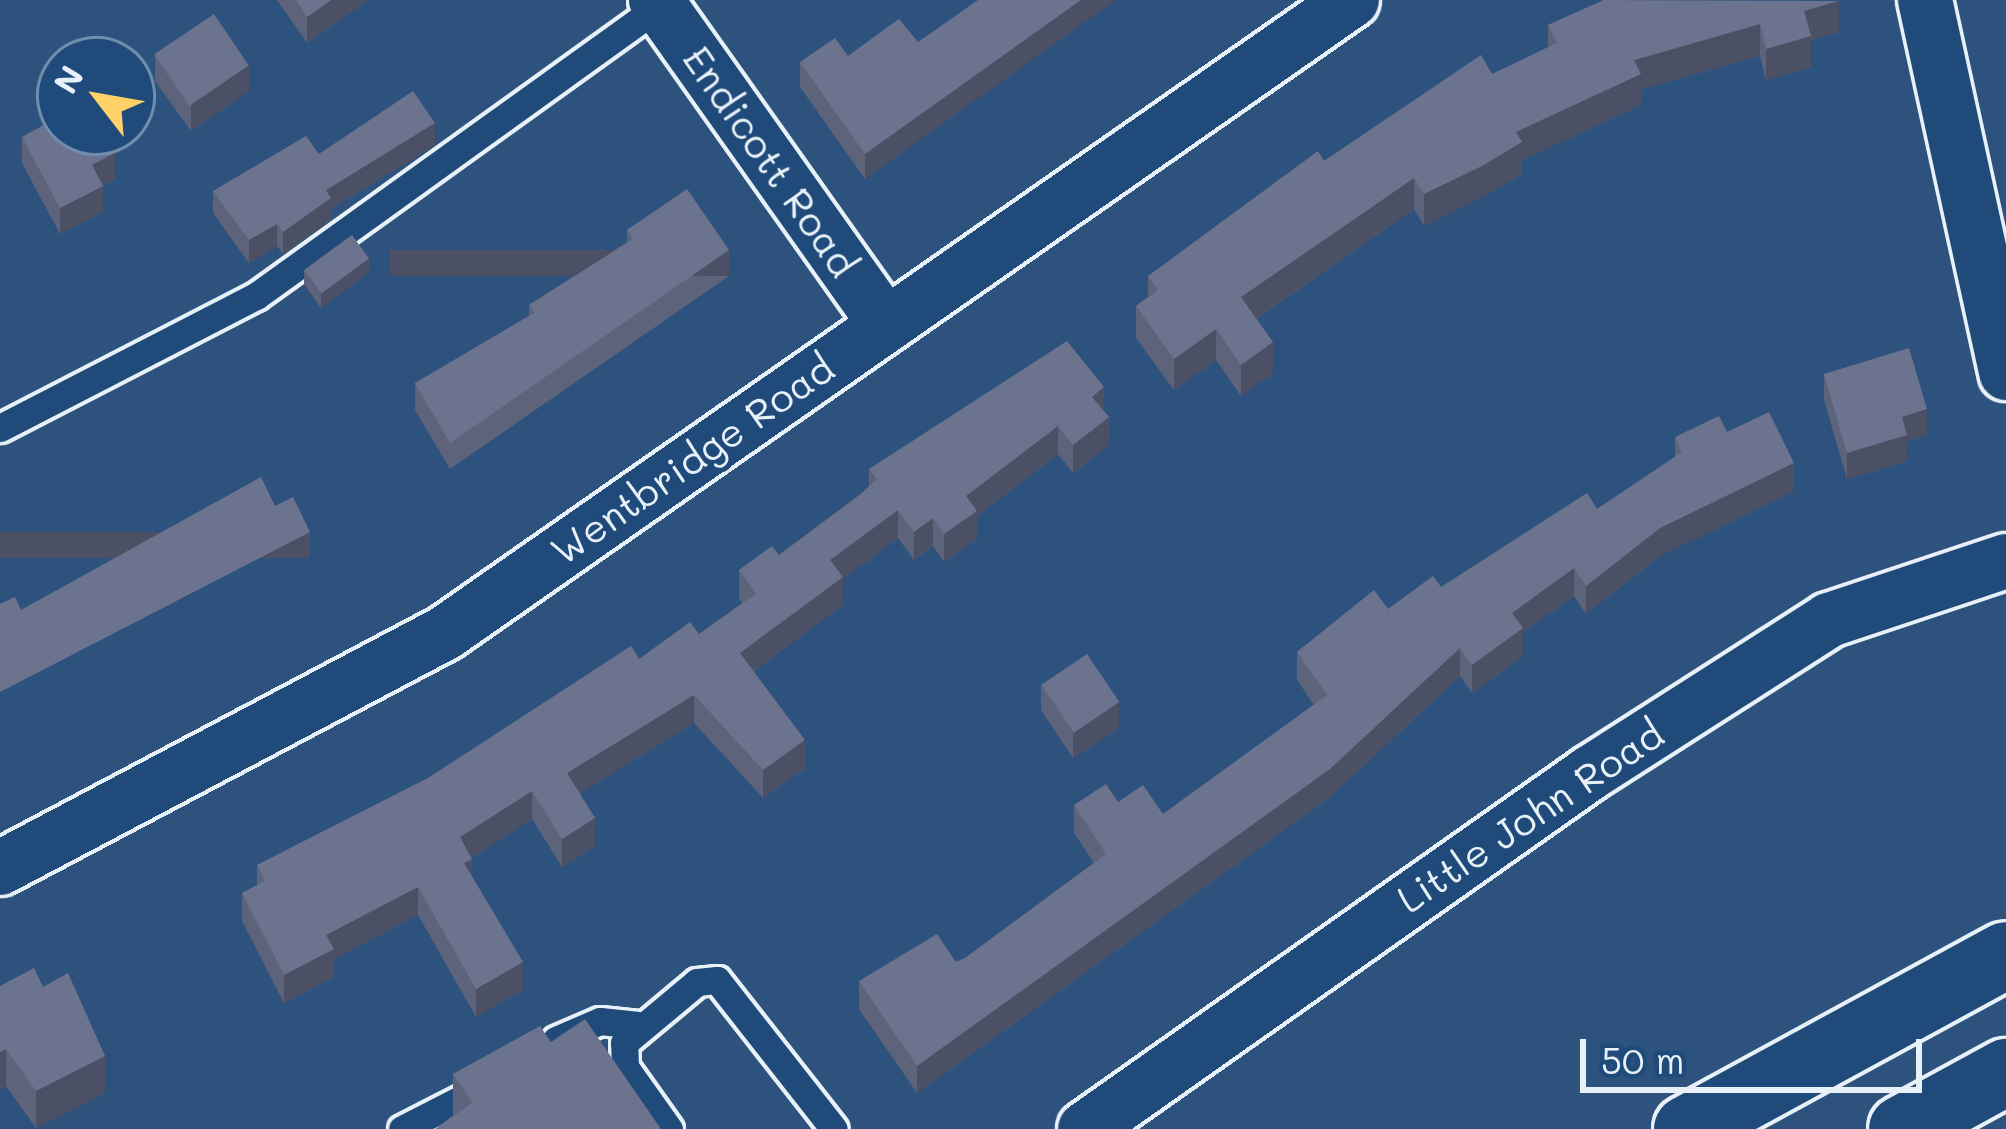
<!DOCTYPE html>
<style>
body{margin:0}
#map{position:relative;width:2006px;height:1129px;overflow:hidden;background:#2e527e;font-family:Mali,sans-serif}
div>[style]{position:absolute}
.roads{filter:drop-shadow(3px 0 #e8f1f8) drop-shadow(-3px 0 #e8f1f8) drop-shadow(0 3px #e8f1f8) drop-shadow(0 -3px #e8f1f8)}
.lane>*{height:27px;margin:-13.5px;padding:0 13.5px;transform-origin:13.5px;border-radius:13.5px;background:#1f4a7a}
.street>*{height:54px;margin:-27px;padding:0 27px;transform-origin:27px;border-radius:27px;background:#1f4a7a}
.highway>*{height:66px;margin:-33px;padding:0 33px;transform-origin:33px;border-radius:33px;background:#1f4a7a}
.wall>*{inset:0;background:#5d637b}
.shaded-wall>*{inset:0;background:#4c5064;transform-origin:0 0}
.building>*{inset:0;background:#6c738f;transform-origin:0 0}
span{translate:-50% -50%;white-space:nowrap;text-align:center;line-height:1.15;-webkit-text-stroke:10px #1f4a7a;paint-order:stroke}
.street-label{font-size:39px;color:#e8f1f8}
.north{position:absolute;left:36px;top:36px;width:120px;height:120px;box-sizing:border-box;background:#1f4a7a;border:3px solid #6f8dac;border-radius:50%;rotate:301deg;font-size:33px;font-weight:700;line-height:48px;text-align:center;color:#e8f1f8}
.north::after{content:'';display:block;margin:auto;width:42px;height:54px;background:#ffd166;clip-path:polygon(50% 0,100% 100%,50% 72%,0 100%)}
.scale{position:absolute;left:1580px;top:1039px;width:342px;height:54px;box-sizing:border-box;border:6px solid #e8f1f8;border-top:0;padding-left:15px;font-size:36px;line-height:42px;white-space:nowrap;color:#e8f1f8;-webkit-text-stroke:9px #1f4a7a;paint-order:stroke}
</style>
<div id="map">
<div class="roads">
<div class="lane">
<div style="left:0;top:428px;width:288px;rotate:-27.3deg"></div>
<div style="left:256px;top:296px;width:504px;rotate:-35.71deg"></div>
<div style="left:556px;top:1040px;width:48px;rotate:-23.4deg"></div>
<div style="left:600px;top:1021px;width:36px;rotate:6deg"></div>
<div style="left:402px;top:1129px;width:92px;rotate:-27.1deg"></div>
<div style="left:669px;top:1129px;width:76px;rotate:-125.4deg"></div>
<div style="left:625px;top:1067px;width:24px;rotate:-92deg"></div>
<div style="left:624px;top:1043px;width:95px;rotate:-39.9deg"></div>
<div style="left:697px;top:982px;width:20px;rotate:-6deg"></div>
<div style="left:717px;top:980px;width:189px;rotate:51.9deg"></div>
</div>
<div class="street">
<div style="left:656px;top:0;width:396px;rotate:54.7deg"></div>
<div style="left:1925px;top:0;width:382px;rotate:77.7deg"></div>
<div style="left:0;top:868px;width:503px;rotate:-27.84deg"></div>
<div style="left:445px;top:633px;width:1106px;rotate:-34.91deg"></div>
<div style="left:1085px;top:1129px;width:618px;rotate:-35.18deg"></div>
<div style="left:1590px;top:773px;width:284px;rotate:-32.6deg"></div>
<div style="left:1829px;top:620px;width:187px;rotate:-18.4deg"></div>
</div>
<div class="highway">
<div style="left:1687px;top:1129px;width:363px;rotate:-28.6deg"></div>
<div style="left:1902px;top:1129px;width:119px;rotate:-28.7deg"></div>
</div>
</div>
<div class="wall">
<div style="clip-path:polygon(277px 0,368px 0,307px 43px)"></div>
<div style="clip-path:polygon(1604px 0,1839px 32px,1811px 40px,1811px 67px,1766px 80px,1760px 56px,1641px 89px,1641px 105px,1522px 160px,1522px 174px,1482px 197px,1424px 226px,1414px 209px,1256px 319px,1273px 373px,1241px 396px,1216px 360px,1174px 390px,1136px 338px,1136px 306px,1148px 297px,1148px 276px,1324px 161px,1548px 47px,1548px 25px)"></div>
<div style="clip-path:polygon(899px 19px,865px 179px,800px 87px,800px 62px,848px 56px)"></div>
<div style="clip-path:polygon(155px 55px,249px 91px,191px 131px,155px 81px)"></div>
<div style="clip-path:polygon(22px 137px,115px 179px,103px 185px,103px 212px,60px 234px,22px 163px)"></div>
<div style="clip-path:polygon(435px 145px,331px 209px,331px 220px,283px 254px,277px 246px,249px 263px,213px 213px,213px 191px,319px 154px)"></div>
<div style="clip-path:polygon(627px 230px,729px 276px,450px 469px,415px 410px,415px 383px,529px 316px,529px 305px,627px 242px)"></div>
<div style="clip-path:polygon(304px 270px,369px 272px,321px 308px,304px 284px)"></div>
<div style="clip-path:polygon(1824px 374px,1927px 435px,1907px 441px,1907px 461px,1847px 479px,1824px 400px)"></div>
<div style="clip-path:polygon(1104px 411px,1109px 445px,1073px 473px,1058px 454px,977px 516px,977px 539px,944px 562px,933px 546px,914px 560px,898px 538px,843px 579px,843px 605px,754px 671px,805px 768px,763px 798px,694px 723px,580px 793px,595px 846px,562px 867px,532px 819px,471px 858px,472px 878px,523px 990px,476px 1017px,418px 915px,334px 959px,334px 977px,284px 1003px,242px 921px,242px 893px,257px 885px,257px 865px,428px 778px,639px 659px,699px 634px,742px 603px,739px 598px,739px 570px,779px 555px,862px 493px,869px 486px,869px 469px)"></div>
<div style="clip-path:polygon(1727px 432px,1794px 491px,1660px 556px,1586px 614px,1574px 596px,1523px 632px,1523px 656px,1472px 693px,1460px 676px,1330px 797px,917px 1093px,859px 1009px,859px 981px,956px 962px,965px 958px,1094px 863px,1074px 833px,1074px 805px,1163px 814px,1314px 705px,1297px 680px,1297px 652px,1388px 609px,1441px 587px,1597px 509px,1675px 457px,1675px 437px)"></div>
<div style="clip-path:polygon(1041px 684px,1119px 728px,1073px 758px,1041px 710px)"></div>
<div style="clip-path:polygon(0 986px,43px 987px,105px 1093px,36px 1128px,6px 1086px,0 1089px)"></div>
<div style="clip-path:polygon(551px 1042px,453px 1116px,453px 1074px)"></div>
</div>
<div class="shaded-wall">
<div style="clip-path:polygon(331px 0,368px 0,307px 43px,307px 17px)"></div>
<div style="clip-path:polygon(1081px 0,1116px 0,865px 179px,865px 154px)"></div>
<div style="clip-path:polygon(1839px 1px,1839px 32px,1811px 40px,1811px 67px,1766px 80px,1766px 49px,1804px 11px)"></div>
<div style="clip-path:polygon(1760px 24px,1760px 56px,1641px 89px,1641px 105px,1522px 160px,1522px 174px,1482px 197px,1424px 226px,1424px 194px,1516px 132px,1634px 60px)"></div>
<div style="clip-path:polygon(249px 65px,249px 91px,191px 131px,191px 105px)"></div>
<div style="clip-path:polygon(435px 123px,435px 145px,331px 209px,331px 220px,283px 254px,283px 232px,326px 190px)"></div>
<div style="clip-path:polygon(115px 153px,115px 179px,92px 191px,92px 165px)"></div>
<div style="clip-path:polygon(1414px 178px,1414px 209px,1241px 329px,1241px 297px)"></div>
<div style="clip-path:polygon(103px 186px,103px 212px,60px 234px,60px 208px)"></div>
<div style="clip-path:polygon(277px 224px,277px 246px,249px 263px,249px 240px)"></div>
<div style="left:729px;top:250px;width:26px;height:339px;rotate:90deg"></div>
<div style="clip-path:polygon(369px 258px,369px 272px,321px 308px,321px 294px)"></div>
<div style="clip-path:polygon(1216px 329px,1216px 360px,1174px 390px,1174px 359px)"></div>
<div style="clip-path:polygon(1273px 342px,1273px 373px,1241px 396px,1241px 365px)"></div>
<div style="clip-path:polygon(1104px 387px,1104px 415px,1092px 397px)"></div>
<div style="clip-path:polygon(1927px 409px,1927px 435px,1907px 441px,1907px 461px,1847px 479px,1847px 453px,1902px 417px)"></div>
<div style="clip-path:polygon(1109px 417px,1109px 445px,1073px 473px,1073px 445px)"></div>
<div style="clip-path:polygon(1058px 426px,1058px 454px,977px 516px,977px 539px,944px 562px,944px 534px,966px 496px)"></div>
<div style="clip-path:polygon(1794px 463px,1794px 491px,1660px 556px,1586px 614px,1586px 586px,1660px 528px)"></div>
<div style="clip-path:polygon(898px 510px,898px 538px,843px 579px,843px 605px,740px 681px,740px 653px,830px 560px)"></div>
<div style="clip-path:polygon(933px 518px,933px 546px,914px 560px,914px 532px)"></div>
<div style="left:310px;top:532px;width:26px;height:349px;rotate:90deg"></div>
<div style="clip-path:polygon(1574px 568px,1574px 596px,1523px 632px,1523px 656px,1472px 693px,1472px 665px,1512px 613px)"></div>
<div style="clip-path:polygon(1460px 648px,1460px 676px,1330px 797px,917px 1093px,917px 1066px)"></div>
<div style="clip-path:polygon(694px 695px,694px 723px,567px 801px,567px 773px)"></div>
<div style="clip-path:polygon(1119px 702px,1119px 728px,1073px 758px,1073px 732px)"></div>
<div style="clip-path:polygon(805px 740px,805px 768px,763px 798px,763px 770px)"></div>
<div style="clip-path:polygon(532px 791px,532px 819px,460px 865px,460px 837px)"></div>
<div style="clip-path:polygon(595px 818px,595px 846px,562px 867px,562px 839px)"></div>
<div style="clip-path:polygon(472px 859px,472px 887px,464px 863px)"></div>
<div style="clip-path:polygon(418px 887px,418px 915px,334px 959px,334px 977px,284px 1003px,284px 975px,326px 935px)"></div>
<div style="clip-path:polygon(523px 962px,523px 990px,476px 1017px,476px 989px)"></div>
<div style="clip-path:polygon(6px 1049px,6px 1086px,0 1089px,0 1052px)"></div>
<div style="clip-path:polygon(105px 1056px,105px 1093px,36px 1128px,36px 1091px)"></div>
</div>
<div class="building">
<div style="clip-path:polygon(296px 0,331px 0,307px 17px)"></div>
<div style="clip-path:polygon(978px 0,1081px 0,865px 154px,800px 62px,835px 38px,848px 56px,899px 19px,918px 42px)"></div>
<div style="clip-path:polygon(1604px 0,1839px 1px,1804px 11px,1811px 36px,1766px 49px,1760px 24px,1634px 60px,1641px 74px,1516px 132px,1522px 142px,1482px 166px,1424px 194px,1414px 178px,1241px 297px,1273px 342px,1241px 365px,1216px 329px,1174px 359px,1136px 306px,1158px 290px,1148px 276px,1318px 151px,1324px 161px,1481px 55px,1492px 74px,1557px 43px,1548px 25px)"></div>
<div style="left:214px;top:14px;width:62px;height:72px;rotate:56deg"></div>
<div style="clip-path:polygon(413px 91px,435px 123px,326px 190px,331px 198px,283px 232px,277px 224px,249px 240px,213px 191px,306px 136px,319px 154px)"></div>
<div style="clip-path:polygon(60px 116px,60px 132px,101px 132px,115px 153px,92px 165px,103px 186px,60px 208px,22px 137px)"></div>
<div style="clip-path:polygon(687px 189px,729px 250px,450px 443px,415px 383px,534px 313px,529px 305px,633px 239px,627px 230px)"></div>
<div style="left:352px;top:235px;width:29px;height:59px;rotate:54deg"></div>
<div style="clip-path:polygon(1067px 341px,1104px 387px,1092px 397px,1109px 417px,1073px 445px,1058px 426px,966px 496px,977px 511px,944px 534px,933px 518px,914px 532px,898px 510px,830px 560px,843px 577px,740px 653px,805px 740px,763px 770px,694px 695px,567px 773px,595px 818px,562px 839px,532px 791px,460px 837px,472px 859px,464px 863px,523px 962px,476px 989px,418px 887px,326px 935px,334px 949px,284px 975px,242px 893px,265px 881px,257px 865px,428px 778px,631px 646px,639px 659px,690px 622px,699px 634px,756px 594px,739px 570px,772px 546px,779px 555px,862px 493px,877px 479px,869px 469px)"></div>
<div style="clip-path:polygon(1909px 348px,1927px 409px,1902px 417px,1907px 435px,1847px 453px,1824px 374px)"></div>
<div style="clip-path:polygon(1769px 412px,1794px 463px,1660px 528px,1586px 586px,1574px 568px,1512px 613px,1523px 628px,1472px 665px,1460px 648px,1330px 769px,917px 1066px,859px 981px,937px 934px,956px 962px,965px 958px,1106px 854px,1074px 805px,1106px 784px,1118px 802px,1143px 785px,1163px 814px,1327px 695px,1297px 652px,1374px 590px,1388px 609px,1433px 576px,1441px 587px,1587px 493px,1597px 509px,1682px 452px,1675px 437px,1719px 416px,1727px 432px)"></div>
<div style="clip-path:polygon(261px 477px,275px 506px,293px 497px,310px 532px,0 692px,0 604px,15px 597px,21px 610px)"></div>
<div style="left:1087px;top:654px;width:58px;height:55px;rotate:56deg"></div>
<div style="clip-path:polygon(34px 968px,43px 987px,68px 973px,105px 1056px,36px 1091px,6px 1049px,0 1052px,0 986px)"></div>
<div style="clip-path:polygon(585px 1019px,661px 1129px,435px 1129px,472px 1102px,453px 1074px,540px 1026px,551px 1042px)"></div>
</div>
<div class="street-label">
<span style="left:771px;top:161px;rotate:55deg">Endicott Road</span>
<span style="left:692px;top:459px;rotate:-35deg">Wentbridge Road</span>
<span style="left:1530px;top:816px;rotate:-34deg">Little John Road</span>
</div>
<div class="north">N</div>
<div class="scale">50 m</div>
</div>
